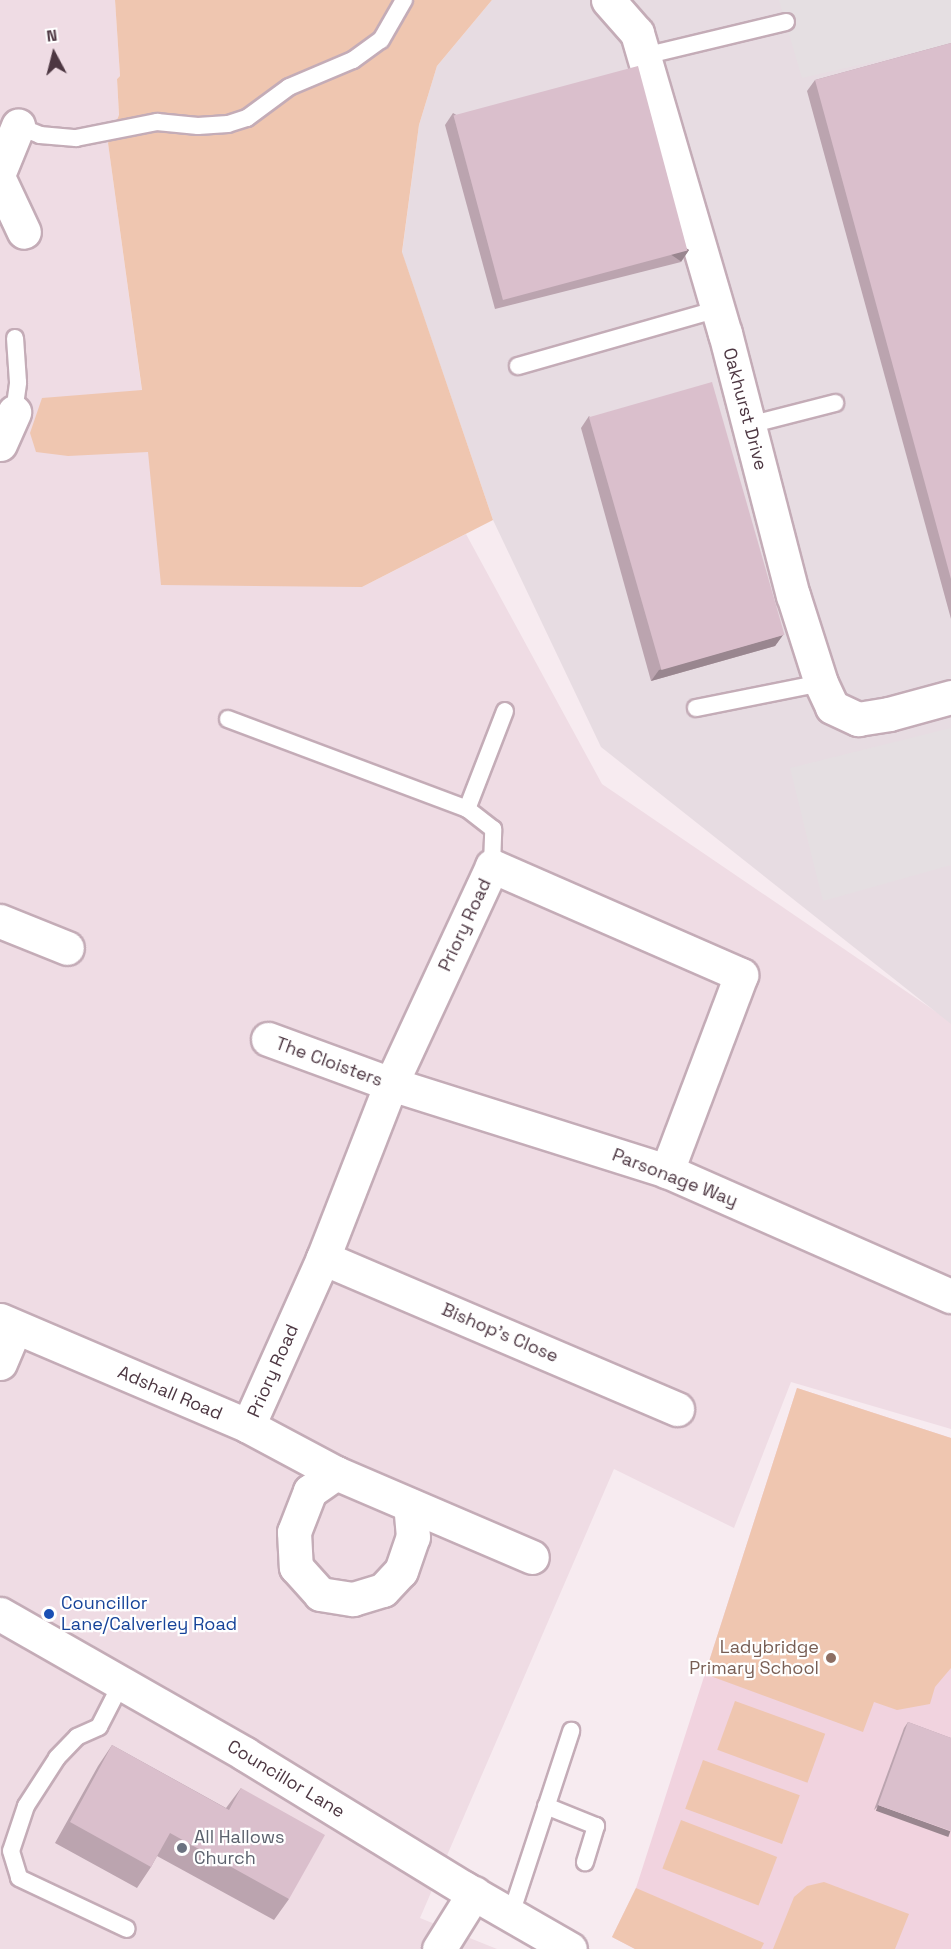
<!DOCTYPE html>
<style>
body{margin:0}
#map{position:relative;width:951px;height:1949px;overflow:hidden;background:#f7ebf0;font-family:"Space Grotesk",sans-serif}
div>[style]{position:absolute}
.residential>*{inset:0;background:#efdce4}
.industrial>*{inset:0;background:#e7dce2}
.education>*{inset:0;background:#f1d3df}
.green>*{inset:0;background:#efc6b0;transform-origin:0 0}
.parking>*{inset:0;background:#e5dfe2}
.roads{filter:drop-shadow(2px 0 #c4acb7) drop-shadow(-2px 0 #c4acb7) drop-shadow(0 2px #c4acb7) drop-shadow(0 -2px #c4acb7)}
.service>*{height:16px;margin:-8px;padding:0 8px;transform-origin:8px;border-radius:8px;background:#fff}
.minor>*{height:33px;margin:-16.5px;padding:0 16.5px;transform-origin:16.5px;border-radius:16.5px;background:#fff}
.tertiary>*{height:33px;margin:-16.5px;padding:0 16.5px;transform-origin:16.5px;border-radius:16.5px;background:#fff}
.wall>*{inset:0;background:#bba4af}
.shaded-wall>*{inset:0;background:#99868f;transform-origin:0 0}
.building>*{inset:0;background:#dabfcc;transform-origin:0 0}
.dots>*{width:16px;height:16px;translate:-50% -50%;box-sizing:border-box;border:3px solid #fff;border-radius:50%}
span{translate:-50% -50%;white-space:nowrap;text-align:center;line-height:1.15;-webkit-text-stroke:4.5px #fff;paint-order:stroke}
.street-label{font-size:18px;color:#4d3742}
.transit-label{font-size:18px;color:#164399}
.left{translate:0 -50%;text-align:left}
.education-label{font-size:18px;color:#785e54}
.right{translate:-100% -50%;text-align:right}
.worship-label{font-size:18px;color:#5b616d}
.north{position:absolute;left:24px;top:24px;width:60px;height:60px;-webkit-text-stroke:4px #fff;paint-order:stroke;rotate:353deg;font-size:16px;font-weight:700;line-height:24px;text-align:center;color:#4d3742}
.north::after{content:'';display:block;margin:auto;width:21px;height:27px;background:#4d3742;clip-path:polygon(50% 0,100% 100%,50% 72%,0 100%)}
</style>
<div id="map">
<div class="residential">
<div style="clip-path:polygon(0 0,115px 0,120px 76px,117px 79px,119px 116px,108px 143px,142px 391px,362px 587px,466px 534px,602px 784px,951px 1022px,951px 1429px,791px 1382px,734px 1528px,614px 1469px,420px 1918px,497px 1949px,0 1949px)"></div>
</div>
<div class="industrial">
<div style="clip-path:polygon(492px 0,951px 0,951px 1024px,601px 747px,493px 520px,402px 253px,419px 125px,437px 66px)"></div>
</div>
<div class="education">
<div style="clip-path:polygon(797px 1388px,951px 1438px,951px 1949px,635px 1949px,612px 1937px,636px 1888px)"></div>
</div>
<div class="green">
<div style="clip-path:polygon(115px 0,492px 0,437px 66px,419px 125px,402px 252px,493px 520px,362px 587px,161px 585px,148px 452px,68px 456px,36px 452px,30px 433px,42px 398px,142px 390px,108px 143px,119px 115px,117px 79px,120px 76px)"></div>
<div style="clip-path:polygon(797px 1388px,951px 1438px,951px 1668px,935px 1687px,930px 1704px,897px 1710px,874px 1702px,863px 1732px,705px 1674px)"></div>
<div style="left:735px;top:1701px;width:96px;height:52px;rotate:20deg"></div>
<div style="left:703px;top:1760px;width:103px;height:52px;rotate:20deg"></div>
<div style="left:681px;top:1820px;width:103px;height:52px;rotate:21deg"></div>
<div style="clip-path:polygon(824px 1882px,909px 1914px,895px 1949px,773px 1949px,794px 1897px,807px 1886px)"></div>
<div style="clip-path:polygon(636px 1888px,764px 1943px,761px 1949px,635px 1949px,612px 1937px)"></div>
</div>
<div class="parking">
<div style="clip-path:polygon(779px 0,951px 0,951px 44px,802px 78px)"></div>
<div style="clip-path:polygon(951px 728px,951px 865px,823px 901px,790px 768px)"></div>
</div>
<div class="roads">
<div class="service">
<div style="left:644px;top:56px;width:146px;rotate:-13.5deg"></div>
<div style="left:18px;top:126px;width:24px;rotate:22deg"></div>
<div style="left:40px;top:135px;width:36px;rotate:5deg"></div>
<div style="left:76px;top:138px;width:83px;rotate:-11.2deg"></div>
<div style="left:157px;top:122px;width:41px;rotate:5.6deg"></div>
<div style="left:198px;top:126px;width:30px;rotate:-4deg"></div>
<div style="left:228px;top:124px;width:20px;rotate:-18deg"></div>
<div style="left:247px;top:118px;width:52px;rotate:-36.4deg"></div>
<div style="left:289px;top:87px;width:69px;rotate:-22.9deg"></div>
<div style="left:353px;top:60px;width:34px;rotate:-36deg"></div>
<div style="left:381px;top:40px;width:46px;rotate:-60.1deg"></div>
<div style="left:518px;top:366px;width:208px;rotate:-15.9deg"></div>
<div style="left:14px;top:412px;width:30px;rotate:-82deg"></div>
<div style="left:18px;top:382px;width:44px;rotate:-93.9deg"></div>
<div style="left:749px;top:425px;width:89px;rotate:-14.3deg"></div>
<div style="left:696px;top:708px;width:127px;rotate:-11.3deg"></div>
<div style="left:228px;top:719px;width:255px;rotate:20.6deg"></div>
<div style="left:492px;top:866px;width:37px;rotate:-88deg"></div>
<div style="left:493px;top:829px;width:33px;rotate:-142deg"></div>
<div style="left:467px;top:809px;width:105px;rotate:-68.8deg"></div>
<div style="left:121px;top:1684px;width:48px;rotate:117.1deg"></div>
<div style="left:99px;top:1727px;width:24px;rotate:156deg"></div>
<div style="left:77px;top:1737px;width:29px;rotate:134deg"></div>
<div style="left:57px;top:1758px;width:57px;rotate:122.9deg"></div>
<div style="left:26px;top:1806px;width:47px;rotate:108.4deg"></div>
<div style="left:11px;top:1851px;width:28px;rotate:73deg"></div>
<div style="left:19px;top:1878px;width:119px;rotate:25.3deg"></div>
<div style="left:546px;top:1806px;width:54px;rotate:21.8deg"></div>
<div style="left:596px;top:1826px;width:38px;rotate:107deg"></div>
<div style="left:511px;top:1914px;width:193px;rotate:-71.8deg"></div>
</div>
<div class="minor">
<div style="left:608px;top:0;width:44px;rotate:48.7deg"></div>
<div style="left:637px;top:33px;width:313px;rotate:73.7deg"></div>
<div style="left:725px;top:333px;width:271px;rotate:75.5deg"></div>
<div style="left:793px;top:595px;width:92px;rotate:72.3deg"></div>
<div style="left:821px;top:683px;width:26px;rotate:65deg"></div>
<div style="left:832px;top:707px;width:29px;rotate:25deg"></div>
<div style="left:858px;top:719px;width:31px;rotate:-9deg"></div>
<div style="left:889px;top:714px;width:64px;rotate:-15.3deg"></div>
<div style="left:0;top:170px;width:48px;rotate:-67.8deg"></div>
<div style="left:0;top:181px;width:56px;rotate:64.8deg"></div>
<div style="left:0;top:444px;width:35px;rotate:-66deg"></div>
<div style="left:0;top:921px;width:72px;rotate:21.9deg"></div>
<div style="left:268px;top:1039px;width:131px;rotate:20.1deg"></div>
<div style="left:391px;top:1084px;width:289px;rotate:17.5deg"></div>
<div style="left:667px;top:1171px;width:310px;rotate:23.8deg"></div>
<div style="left:323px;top:1258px;width:385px;rotate:23.1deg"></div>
<div style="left:0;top:1320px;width:270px;rotate:23.1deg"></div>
<div style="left:248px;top:1426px;width:100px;rotate:28.1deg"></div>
<div style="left:336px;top:1473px;width:213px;rotate:23.2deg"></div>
<div style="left:0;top:1363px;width:39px;rotate:-67deg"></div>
<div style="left:248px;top:1426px;width:184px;rotate:-65.9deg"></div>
<div style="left:323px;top:1258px;width:187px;rotate:-68.7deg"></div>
<div style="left:391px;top:1084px;width:240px;rotate:-65.1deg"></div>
<div style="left:492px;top:866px;width:272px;rotate:23.6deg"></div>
<div style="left:741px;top:975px;width:210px;rotate:110.7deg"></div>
<div style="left:336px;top:1473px;width:32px;rotate:145deg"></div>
<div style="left:310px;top:1491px;width:44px;rotate:111.3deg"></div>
<div style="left:294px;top:1532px;width:35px;rotate:87deg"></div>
<div style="left:296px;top:1567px;width:36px;rotate:48deg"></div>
<div style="left:320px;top:1594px;width:33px;rotate:9deg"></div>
<div style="left:353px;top:1599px;width:31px;rotate:-17deg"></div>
<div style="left:383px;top:1590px;width:26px;rotate:-47deg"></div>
<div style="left:401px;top:1571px;width:36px;rotate:-71deg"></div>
<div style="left:413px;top:1537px;width:32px;rotate:-95deg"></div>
<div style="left:439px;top:1949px;width:66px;rotate:-58deg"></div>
</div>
<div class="tertiary">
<div style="left:0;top:1614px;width:282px;rotate:29.7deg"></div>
<div style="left:245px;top:1754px;width:257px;rotate:31.5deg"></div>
<div style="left:464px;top:1888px;width:122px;rotate:29.9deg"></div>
</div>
</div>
<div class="wall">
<div style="clip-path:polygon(951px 43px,951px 619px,807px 91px,815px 80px)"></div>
<div style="clip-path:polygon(453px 113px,689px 250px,681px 262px,495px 309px,445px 125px)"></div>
<div style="clip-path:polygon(589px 416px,783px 635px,775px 646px,651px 681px,581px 428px)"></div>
<div style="clip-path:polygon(908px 1722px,951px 1738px,874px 1810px,904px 1728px)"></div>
<div style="clip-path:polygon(112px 1745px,226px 1808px,241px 1788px,289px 1899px,274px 1920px,157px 1856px,151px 1867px,137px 1888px,55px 1843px,98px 1766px)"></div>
</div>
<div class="shaded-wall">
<div style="left:689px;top:250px;width:14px;height:192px;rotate:124deg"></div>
<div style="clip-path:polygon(783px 635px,775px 646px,651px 681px,659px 670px)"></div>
<div style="left:878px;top:1805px;width:77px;height:6px;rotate:20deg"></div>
</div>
<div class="building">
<div style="clip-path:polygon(951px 43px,951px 579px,815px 80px)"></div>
<div style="left:638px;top:66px;width:191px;height:191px;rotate:75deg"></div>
<div style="left:712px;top:382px;width:263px;height:128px;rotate:74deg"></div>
<div style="clip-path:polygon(908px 1722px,951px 1738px,951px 1831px,878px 1805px)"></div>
<div style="clip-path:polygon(112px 1745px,229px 1810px,241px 1788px,325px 1835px,289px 1899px,170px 1833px,151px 1867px,70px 1822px)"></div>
</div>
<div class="dots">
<div style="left:49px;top:1614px;background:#1a4fb4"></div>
<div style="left:831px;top:1658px;background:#8d6e63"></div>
<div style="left:182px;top:1848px;background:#6b7280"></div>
</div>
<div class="street-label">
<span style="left:745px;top:409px;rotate:75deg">Oakhurst Drive</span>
<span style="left:465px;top:925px;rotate:-65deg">Priory Road</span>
<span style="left:329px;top:1062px;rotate:20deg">The Cloisters</span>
<span style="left:675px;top:1178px;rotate:21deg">Parsonage Way</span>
<span style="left:500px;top:1333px;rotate:23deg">Bishop's Close</span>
<span style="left:273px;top:1371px;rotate:-66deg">Priory Road</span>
<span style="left:170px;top:1393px;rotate:23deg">Adshall Road</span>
<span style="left:286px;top:1779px;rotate:31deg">Councillor Lane</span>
</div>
<div class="transit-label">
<span class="left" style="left:61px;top:1614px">Councillor<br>Lane/Calverley Road</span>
</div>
<div class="education-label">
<span class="right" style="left:819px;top:1658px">Ladybridge<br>Primary School</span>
</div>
<div class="worship-label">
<span class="left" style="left:194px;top:1848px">All Hallows<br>Church</span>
</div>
<div class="north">N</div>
</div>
